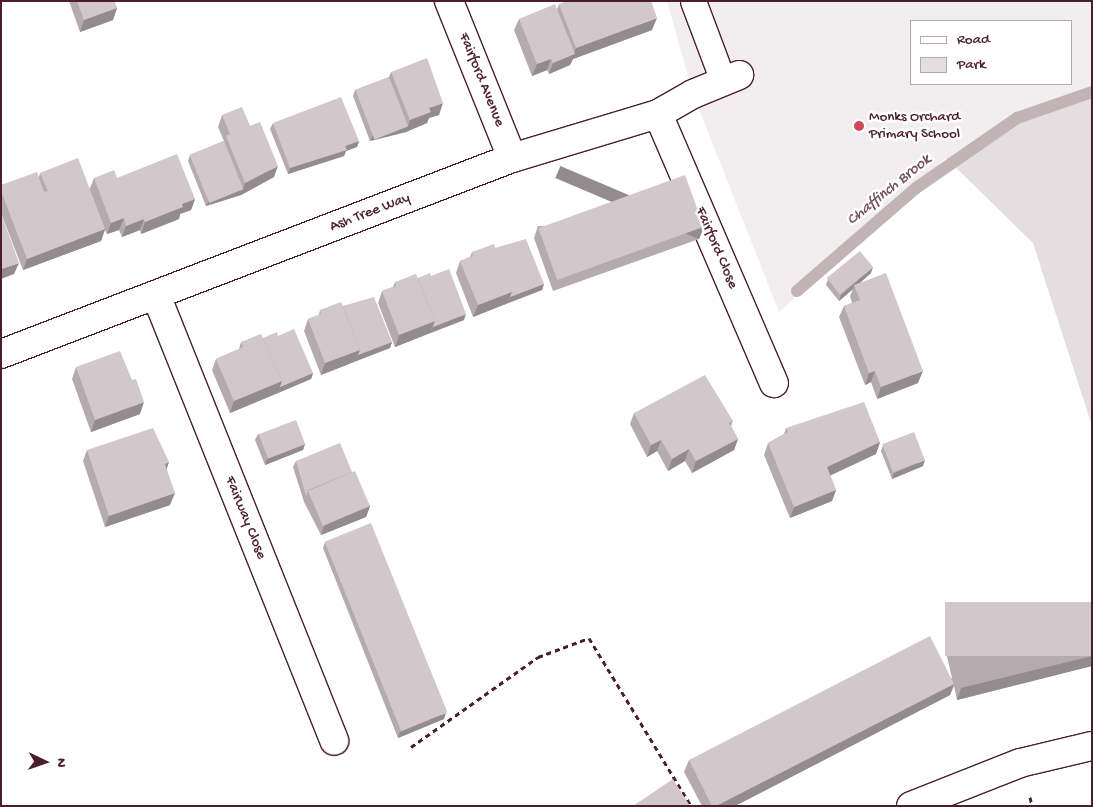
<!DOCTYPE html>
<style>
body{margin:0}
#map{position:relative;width:1093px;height:807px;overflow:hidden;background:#fff;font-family:"Gochi Hand",sans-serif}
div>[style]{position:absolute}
.built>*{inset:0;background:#f2eeef}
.green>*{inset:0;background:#e5dee0}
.stream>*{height:12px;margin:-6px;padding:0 6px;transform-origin:6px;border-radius:6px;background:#c1b3b6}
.path>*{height:3px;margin-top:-1.5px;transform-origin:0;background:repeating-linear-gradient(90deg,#4a1f2b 0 5px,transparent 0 9px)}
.roads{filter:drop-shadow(1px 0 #4a1f2b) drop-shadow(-1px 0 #4a1f2b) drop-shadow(0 1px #4a1f2b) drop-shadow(0 -1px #4a1f2b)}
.service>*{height:25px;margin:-12.5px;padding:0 12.5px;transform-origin:12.5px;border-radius:12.5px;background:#fff}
.minor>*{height:28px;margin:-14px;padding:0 14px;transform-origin:14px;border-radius:14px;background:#fff}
.wall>*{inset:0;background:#b5abaf}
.shaded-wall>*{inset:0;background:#938b8e;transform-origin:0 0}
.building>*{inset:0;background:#d2c7cb;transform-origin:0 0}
.dots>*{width:14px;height:14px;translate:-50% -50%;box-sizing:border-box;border:2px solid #fff;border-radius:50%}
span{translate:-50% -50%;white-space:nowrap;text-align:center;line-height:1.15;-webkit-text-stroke:5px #fff;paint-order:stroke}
.street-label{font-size:15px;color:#4a1f2b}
.poi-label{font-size:15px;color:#4a1f2b}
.left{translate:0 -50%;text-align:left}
.water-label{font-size:16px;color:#74535c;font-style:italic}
.frame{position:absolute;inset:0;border:2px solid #4a1f2b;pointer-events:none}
.legend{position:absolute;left:910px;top:20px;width:162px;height:65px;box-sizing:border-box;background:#fff;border:1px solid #b7a5aa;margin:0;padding:6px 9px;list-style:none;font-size:15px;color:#4a1f2b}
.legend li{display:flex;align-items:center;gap:10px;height:25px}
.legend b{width:25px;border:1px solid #b7a5aa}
.north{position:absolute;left:20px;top:737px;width:50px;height:50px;-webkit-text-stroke:4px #fff;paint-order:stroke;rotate:93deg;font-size:14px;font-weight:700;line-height:20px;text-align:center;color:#4a1f2b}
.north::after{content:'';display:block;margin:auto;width:18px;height:22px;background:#4a1f2b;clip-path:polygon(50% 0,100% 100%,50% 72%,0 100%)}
</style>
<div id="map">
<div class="built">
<div style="clip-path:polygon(evenodd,667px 1px,1092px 1px,1092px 87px,946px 158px,779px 312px,693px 94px,667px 1px,912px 21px,1072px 21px,1072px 84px,912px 84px,912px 21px)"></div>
</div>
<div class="green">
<div style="clip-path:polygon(1092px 87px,1092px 426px,1033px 243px,946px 158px)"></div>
</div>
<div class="stream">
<div style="left:797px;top:291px;width:157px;rotate:-40.9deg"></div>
<div style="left:916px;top:188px;width:123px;rotate:-34.7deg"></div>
<div style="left:1017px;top:118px;width:79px;rotate:-19.1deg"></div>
</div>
<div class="path">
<div style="left:411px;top:747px;width:156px;rotate:-35.3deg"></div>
<div style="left:538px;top:657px;width:54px;rotate:-20.4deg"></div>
<div style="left:589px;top:638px;width:197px;rotate:58.7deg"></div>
<div style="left:1030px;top:797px;width:9px;rotate:77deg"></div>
</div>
<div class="roads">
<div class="service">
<div style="left:693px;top:1px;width:85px;rotate:69.4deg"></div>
</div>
<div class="minor">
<div style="left:449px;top:1px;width:169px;rotate:68.1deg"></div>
<div style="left:658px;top:114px;width:293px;rotate:66.7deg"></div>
<div style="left:156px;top:295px;width:480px;rotate:68.2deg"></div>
<div style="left:1px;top:354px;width:547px;rotate:-20.98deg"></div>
<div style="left:512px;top:158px;width:152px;rotate:-16.8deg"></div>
<div style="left:658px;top:114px;width:40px;rotate:-29.7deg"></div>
<div style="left:693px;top:94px;width:50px;rotate:-22.4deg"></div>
<div style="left:911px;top:806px;width:117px;rotate:-21.5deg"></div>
<div style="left:1020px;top:763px;width:74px;rotate:-13.3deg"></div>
</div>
</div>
<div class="wall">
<div style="clip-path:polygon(69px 1px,114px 1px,117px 8px,113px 20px,80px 32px)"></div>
<div style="clip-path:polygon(559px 4px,652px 30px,573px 59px,570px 65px,549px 74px,547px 70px,532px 76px,514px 30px,519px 19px,557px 10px)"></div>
<div style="clip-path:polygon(391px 72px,439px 115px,429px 118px,427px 123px,406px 132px,370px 141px,353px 96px,355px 90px,389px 77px)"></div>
<div style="clip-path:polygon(222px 115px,250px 126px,274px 177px,241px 195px,206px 206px,188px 161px,190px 155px,224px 141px,218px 127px)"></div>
<div style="clip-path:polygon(273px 123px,359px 141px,357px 147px,346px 151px,344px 156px,288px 174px,270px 129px)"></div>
<div style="clip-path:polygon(40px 173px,90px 188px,94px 178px,117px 178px,195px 199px,191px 210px,180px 214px,179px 219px,141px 234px,140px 230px,122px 237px,119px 230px,107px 234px,105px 230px,101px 241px,23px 270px,1px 213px,1px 185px,39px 177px)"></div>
<div style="clip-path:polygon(538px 226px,704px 227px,699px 239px,553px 291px,534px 238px)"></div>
<div style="clip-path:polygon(495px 248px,544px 284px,542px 290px,473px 317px,456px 273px,460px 261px,470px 257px,472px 252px)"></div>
<div style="clip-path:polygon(871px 273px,860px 283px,918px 383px,877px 399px,871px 382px,865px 385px,839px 317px,844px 306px,852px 303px,850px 296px,853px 289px,839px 301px,826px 285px,828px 279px)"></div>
<div style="clip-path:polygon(431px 276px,464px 320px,395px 347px,378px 303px,382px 291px,393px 287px,395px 282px)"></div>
<div style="clip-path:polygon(343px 306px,392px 342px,390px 348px,321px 375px,304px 331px,308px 319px,319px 315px,320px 310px)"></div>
<div style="clip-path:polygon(278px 336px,313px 373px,311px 379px,230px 413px,212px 370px,216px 359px,239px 349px,241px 342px,263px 338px)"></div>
<div style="clip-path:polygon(76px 367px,140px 414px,91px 432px,72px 379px)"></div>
<div style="clip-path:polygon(634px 413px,733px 421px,731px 426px,738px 439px,734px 450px,692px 473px,685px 461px,668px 471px,657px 451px,647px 457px,630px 424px)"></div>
<div style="clip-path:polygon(786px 428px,880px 442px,876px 454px,830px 475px,836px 490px,832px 501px,790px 518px,764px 455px,768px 443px,784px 434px)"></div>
<div style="clip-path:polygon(258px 434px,305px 444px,303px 450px,265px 465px,255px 440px)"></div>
<div style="clip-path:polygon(883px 445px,923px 466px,892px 479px,881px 451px)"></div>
<div style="clip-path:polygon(87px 450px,169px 462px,166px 469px,170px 505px,105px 527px,83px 461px)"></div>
<div style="clip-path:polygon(296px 461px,352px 472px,370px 506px,366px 517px,321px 535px,304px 502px,293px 467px)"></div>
<div style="clip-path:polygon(325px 542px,444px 719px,398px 738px,323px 548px)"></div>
<div style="clip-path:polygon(1092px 602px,1092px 666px,957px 700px,954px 686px,950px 695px,735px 806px,702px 806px,684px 772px,689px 760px,952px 678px,945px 648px,949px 637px)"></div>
</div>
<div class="shaded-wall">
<div style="clip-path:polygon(117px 8px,113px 20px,80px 32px,84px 20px)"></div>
<div style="clip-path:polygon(657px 18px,652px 30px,573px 59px,570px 65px,549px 74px,553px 63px,573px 54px,576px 48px)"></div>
<div style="clip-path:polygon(551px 59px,547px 70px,532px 76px,537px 64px)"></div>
<div style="clip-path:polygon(443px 103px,439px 115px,429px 118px,427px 123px,406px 132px,370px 141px,373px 135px,408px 126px,410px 120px,429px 108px)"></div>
<div style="clip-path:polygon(359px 141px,357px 147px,346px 151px,344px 156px,288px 174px,290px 168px)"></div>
<div style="clip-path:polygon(278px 166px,274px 177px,241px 195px,206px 206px,209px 200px,243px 189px,245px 183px)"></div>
<div style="clip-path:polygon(195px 199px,191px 210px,180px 214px,179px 219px,141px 234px,145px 222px,182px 204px)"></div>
<div style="clip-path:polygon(124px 218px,119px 230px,107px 234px,111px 223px)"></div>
<div style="clip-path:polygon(144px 219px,140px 230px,122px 237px,126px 226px)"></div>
<div style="left:704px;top:227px;width:13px;height:156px;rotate:113deg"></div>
<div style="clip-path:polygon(105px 229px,101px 241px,23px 270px,27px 259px)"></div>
<div style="clip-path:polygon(19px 263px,14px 274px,1px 279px,1px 269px)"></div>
<div style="clip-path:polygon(873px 267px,871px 273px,855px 287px,854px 285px,853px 289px,839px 301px,841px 295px)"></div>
<div style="clip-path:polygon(544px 284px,542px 290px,508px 303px,510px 297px)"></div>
<div style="clip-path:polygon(512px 292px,508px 303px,473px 317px,478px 305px)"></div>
<div style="clip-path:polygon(466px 314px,464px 320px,430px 333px,433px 327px)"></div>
<div style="clip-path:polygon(435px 321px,430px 333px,395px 347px,399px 335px)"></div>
<div style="clip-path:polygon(392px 342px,390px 348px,356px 361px,358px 355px)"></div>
<div style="clip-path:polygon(360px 350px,356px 361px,321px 375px,325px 363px)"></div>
<div style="clip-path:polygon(875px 371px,871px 382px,865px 385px,869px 373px)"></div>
<div style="clip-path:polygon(923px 371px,918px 383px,877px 399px,881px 387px)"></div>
<div style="clip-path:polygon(313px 373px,311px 379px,278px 393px,280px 387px)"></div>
<div style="clip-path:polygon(282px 381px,278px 393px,230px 413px,234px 401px)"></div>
<div style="clip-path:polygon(144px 402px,140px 414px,91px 432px,95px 420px)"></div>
<div style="clip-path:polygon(738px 439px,734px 450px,692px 473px,696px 461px)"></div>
<div style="clip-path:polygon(661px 440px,657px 451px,647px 457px,651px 445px)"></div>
<div style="clip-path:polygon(880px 442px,876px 454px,823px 479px,827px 467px)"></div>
<div style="clip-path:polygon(305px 444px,303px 450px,265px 465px,267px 459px)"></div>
<div style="clip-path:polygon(689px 449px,685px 461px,668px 471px,672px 459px)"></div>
<div style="clip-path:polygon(925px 460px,923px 466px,892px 479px,894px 473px)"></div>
<div style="clip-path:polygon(169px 462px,165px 474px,165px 464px)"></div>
<div style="clip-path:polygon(836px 490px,832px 501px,790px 518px,794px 507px)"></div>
<div style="clip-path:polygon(175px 493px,170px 505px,105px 527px,109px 516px)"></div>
<div style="clip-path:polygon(370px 506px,366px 517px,321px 535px,325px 523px)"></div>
<div style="clip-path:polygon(1092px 656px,1092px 666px,957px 700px,961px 688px)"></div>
<div style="clip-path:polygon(954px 684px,950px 695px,735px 806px,716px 806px)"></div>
<div style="clip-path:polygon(446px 713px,444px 719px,398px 738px,400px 732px)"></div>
</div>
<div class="building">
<div style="clip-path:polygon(77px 1px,114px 1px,117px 8px,84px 20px)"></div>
<div style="clip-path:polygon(567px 1px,651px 1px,657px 18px,576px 48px,559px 4px)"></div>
<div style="clip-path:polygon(555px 4px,575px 54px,553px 63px,551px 59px,537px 64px,519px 19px)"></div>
<div style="clip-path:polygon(427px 58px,443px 103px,429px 108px,431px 112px,410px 120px,391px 72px)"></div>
<div style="left:389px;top:77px;width:53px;height:36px;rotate:69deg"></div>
<div style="clip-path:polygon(341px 97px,359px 141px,345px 146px,347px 150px,290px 168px,273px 123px)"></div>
<div style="clip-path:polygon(242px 107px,250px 126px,260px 122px,278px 166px,245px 183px,226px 136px,230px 134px,222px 115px)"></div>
<div style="left:224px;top:141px;width:52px;height:37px;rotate:68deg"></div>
<div style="clip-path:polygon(177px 154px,195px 199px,182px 204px,183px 207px,145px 222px,144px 219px,126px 226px,124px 218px,111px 223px,94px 178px,114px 170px,117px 178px)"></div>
<div style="clip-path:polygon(78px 158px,105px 229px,27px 259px,1px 191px,1px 185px,37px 172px,44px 192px,48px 191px,40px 173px)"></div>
<div style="left:685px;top:175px;width:55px;height:156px;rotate:70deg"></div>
<div style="clip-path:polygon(1px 213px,19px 263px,1px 269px)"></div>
<div style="clip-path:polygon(526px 239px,544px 284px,510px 297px,512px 292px,495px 248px)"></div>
<div style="clip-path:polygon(494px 244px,512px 292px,478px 305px,460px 261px,473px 256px,472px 252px)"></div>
<div style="left:860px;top:251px;width:21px;height:43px;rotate:51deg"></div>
<div style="clip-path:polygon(449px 269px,466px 314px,433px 327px,435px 321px,418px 278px,430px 273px,431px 276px)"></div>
<div style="clip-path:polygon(886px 273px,923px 371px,881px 387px,875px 371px,869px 373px,844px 306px,860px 300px,854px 285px)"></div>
<div style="clip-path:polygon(416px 274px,435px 321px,399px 335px,382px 291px,396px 286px,395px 282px)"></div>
<div style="clip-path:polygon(374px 297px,392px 342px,358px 355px,360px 350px,343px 306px)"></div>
<div style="clip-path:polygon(341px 302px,360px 350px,325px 363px,308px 319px,321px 314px,320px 310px)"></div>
<div style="clip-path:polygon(294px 329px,313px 373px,280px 387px,282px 381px,263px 338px,277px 332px,278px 336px)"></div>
<div style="clip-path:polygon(261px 334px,282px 381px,234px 401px,216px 359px,243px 347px,241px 342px)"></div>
<div style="clip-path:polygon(120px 351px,132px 380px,136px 379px,144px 402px,95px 420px,76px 367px)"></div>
<div style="clip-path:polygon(705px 375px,733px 421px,729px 423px,738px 439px,696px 461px,689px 449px,672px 459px,661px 440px,651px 445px,634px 413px)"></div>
<div style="clip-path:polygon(864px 402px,880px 442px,827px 467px,836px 490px,794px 507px,768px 443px,788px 432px,786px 428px)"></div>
<div style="left:296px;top:420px;width:26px;height:40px;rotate:69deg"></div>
<div style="clip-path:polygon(153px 428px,169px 462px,165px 464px,175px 493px,109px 516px,87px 450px)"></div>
<div style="left:914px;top:432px;width:30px;height:34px;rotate:69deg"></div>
<div style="clip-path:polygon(340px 443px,352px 472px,308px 490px,306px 496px,296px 461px)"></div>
<div style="left:355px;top:471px;width:38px;height:51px;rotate:67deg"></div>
<div style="left:371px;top:523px;width:204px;height:50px;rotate:68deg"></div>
<div style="left:1092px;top:602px;width:54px;height:147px;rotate:90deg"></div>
<div style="clip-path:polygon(930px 636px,954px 684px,716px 806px,712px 806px,689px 760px)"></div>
<div style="clip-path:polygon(673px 779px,690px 806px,633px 806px)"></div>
</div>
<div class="dots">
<div style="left:859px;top:126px;background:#d1495b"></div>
</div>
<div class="street-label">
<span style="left:481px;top:80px;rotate:68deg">Fairford Avenue</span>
<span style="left:370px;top:213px;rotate:-21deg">Ash Tree Way</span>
<span style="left:716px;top:248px;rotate:67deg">Fairford Close</span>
<span style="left:245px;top:518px;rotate:68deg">Fairway Close</span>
</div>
<div class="poi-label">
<span class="left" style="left:869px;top:126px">Monks Orchard<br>Primary School</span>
</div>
<div class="water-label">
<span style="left:890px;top:191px;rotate:-39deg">Chaffinch Brook</span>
</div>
<div class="frame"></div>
<ul class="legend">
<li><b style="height:6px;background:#fff"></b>Road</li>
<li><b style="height:14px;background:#e5dee0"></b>Park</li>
</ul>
<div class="north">N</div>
</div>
